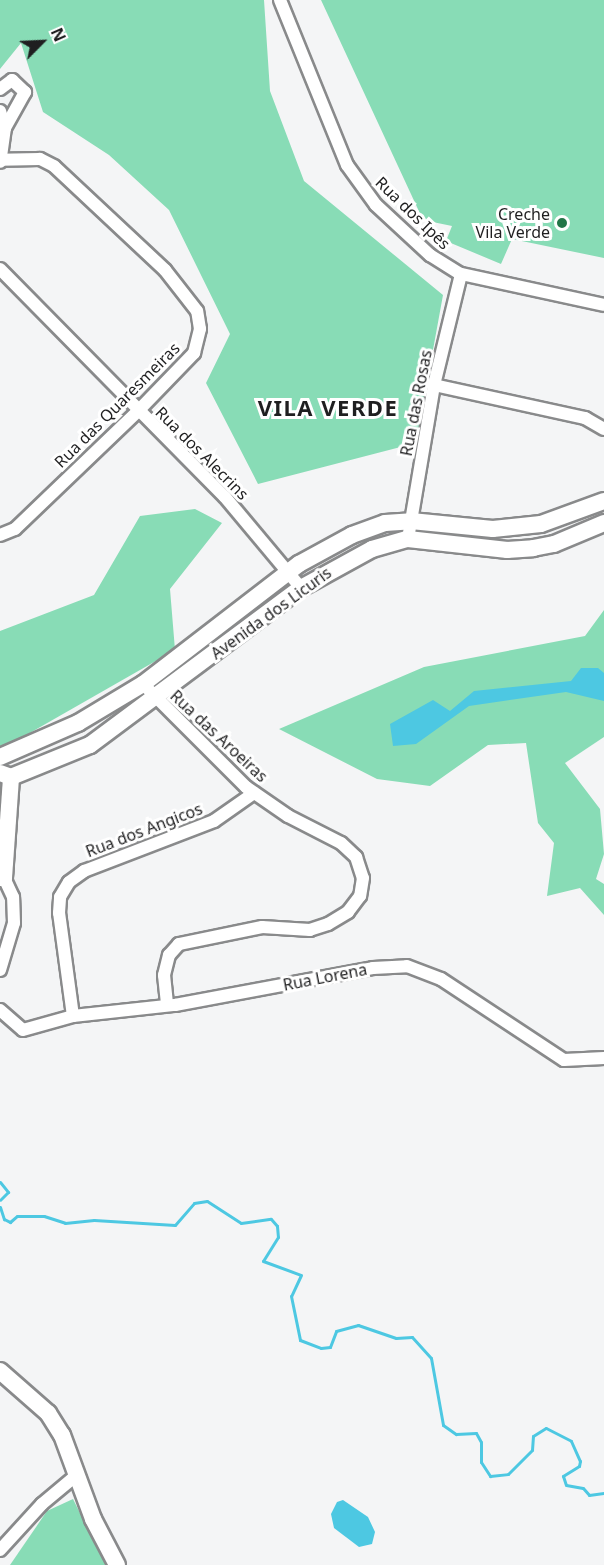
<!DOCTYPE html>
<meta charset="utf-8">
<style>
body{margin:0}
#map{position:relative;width:604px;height:1565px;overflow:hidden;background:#f4f5f6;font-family:"Noto Sans",sans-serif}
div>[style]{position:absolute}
.green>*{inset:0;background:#88dcb6}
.water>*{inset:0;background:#4dc8e2}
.stream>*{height:3px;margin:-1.5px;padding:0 1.5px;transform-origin:1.5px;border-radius:1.5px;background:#4dc8e2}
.roads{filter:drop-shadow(2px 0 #898a8b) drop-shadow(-2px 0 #898a8b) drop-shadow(0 2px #898a8b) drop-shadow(0 -2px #898a8b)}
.minor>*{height:12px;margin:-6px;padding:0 6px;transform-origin:6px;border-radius:6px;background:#fff}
.tertiary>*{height:16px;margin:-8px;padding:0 8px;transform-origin:8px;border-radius:8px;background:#fff}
.dots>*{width:16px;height:16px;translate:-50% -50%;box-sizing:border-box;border:3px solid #fff;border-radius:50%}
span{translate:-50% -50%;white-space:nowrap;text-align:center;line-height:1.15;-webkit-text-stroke:6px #fff;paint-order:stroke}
.street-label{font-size:16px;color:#1f1f20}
.poi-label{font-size:16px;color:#1f1f20}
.right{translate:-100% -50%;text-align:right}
.district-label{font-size:22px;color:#1f1f20;font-weight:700;letter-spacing:1.5px}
.north{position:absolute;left:12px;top:12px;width:60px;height:60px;-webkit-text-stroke:4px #fff;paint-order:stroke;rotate:66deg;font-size:16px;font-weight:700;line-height:24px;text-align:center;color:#1f1f20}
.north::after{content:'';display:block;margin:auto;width:21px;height:27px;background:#1f1f20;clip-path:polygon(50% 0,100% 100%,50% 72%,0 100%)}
</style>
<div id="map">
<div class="green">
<div style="clip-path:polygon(0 0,264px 0,270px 91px,304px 181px,443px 295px,416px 443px,258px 484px,206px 383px,230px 334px,169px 210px,109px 155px,43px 112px,21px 43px,0 69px)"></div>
<div style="clip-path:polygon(321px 0,604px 0,604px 258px,512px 239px,501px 264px,446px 241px,452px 226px,423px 220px)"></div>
<div style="clip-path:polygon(195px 509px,222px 523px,170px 589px,175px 650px,0 750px,0 631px,94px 595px,140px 516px)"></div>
<div style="clip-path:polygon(604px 610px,604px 737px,565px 763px,600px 809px,604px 854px,596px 879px,604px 884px,604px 915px,580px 888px,547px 896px,554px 843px,538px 823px,526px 743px,488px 745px,430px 786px,377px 779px,279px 729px,424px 667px,585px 636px)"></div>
<div style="clip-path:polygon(73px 1499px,106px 1565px,10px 1565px,47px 1511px)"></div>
</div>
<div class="water">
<div style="clip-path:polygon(581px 668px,598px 668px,604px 673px,604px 701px,566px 692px,469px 706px,416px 744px,393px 746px,390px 724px,433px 700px,450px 711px,474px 691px,571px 681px)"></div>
<div style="clip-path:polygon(343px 1500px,368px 1517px,375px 1532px,372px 1544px,359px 1547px,334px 1528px,331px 1514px,337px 1502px)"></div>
</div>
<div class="stream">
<div style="left:0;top:1182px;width:13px;rotate:51deg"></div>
<div style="left:8px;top:1192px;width:11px;rotate:135deg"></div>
<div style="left:0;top:1207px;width:13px;rotate:72deg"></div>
<div style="left:4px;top:1219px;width:7px;rotate:27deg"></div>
<div style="left:10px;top:1222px;width:9px;rotate:-41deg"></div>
<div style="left:17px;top:1216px;width:27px"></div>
<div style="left:44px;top:1216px;width:22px;rotate:18deg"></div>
<div style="left:65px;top:1223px;width:29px;rotate:-6deg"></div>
<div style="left:94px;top:1220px;width:81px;rotate:3.5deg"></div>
<div style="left:175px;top:1225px;width:29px;rotate:-49deg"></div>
<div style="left:194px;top:1203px;width:13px;rotate:-9deg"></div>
<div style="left:207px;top:1201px;width:40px;rotate:32.9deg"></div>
<div style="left:241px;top:1223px;width:30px;rotate:-8deg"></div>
<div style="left:271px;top:1219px;width:9px;rotate:49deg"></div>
<div style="left:277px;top:1226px;width:11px;rotate:85deg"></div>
<div style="left:278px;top:1237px;width:28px;rotate:122deg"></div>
<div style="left:263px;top:1261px;width:40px;rotate:20.2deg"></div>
<div style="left:301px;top:1275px;width:23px;rotate:115deg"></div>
<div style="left:291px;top:1296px;width:45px;rotate:78.4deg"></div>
<div style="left:300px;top:1340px;width:22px;rotate:21deg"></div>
<div style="left:321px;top:1348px;width:9px;rotate:-6deg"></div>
<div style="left:330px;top:1347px;width:17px;rotate:-69deg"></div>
<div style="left:336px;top:1331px;width:23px;rotate:-15deg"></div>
<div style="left:358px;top:1325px;width:40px;rotate:18.9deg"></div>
<div style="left:396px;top:1338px;width:16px;rotate:-4deg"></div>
<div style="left:412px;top:1337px;width:28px;rotate:48deg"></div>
<div style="left:431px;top:1358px;width:68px;rotate:79.8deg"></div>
<div style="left:443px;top:1425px;width:16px;rotate:35deg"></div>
<div style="left:456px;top:1434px;width:20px;rotate:-3deg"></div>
<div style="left:476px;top:1433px;width:10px;rotate:61deg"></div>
<div style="left:481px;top:1442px;width:20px;rotate:90deg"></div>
<div style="left:481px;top:1462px;width:17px;rotate:57deg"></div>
<div style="left:490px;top:1476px;width:18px;rotate:-6deg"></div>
<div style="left:508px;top:1474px;width:34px;rotate:-45deg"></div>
<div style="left:532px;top:1450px;width:14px;rotate:-86deg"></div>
<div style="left:533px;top:1436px;width:15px;rotate:-32deg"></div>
<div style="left:546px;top:1428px;width:28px;rotate:27deg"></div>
<div style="left:571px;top:1441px;width:22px;rotate:66deg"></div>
<div style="left:580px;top:1461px;width:5px;rotate:101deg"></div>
<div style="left:579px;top:1466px;width:19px;rotate:148deg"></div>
<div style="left:563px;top:1476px;width:9px;rotate:72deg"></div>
<div style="left:566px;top:1485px;width:17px;rotate:10deg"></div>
<div style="left:583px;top:1488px;width:9px;rotate:49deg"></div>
<div style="left:589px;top:1495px;width:15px;rotate:-8deg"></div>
</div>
<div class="roads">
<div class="minor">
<div style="left:280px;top:0;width:178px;rotate:67.9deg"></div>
<div style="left:347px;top:165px;width:49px;rotate:54.1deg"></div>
<div style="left:376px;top:205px;width:74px;rotate:42.8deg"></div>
<div style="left:430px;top:255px;width:36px;rotate:32deg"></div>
<div style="left:461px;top:274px;width:146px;rotate:12.2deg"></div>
<div style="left:0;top:89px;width:15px;rotate:-37deg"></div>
<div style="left:12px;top:80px;width:18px;rotate:43deg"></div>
<div style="left:25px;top:92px;width:41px;rotate:119.1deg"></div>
<div style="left:0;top:111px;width:18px;rotate:74deg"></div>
<div style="left:5px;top:128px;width:34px;rotate:98deg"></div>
<div style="left:0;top:269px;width:320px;rotate:45.4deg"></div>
<div style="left:225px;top:497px;width:119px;rotate:50.1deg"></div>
<div style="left:434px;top:385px;width:155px;rotate:12.3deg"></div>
<div style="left:585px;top:418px;width:22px;rotate:30deg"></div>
<div style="left:0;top:535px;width:16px;rotate:-22deg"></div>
<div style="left:15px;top:529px;width:170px;rotate:-43.8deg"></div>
<div style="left:138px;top:411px;width:81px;rotate:-46deg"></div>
<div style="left:194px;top:353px;width:25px;rotate:-76deg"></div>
<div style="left:200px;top:329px;width:18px;rotate:-99deg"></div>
<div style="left:197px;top:311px;width:52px;rotate:-128deg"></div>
<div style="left:165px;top:270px;width:152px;rotate:-136.9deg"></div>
<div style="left:54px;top:166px;width:16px;rotate:-153deg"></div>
<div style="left:40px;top:159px;width:39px;rotate:179deg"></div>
<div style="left:408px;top:539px;width:156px;rotate:-80.4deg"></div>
<div style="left:434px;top:385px;width:114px;rotate:-76.3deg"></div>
<div style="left:143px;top:684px;width:146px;rotate:45deg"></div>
<div style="left:246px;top:787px;width:51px;rotate:34.6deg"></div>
<div style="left:288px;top:816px;width:59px;rotate:27deg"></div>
<div style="left:341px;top:843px;width:21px;rotate:43deg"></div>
<div style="left:356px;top:857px;width:22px;rotate:72deg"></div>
<div style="left:363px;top:878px;width:18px;rotate:99deg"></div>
<div style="left:360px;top:896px;width:20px;rotate:127deg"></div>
<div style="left:348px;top:912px;width:23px;rotate:149deg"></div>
<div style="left:328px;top:924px;width:19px;rotate:162deg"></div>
<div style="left:310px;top:930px;width:48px;rotate:-176.4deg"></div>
<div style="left:262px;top:927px;width:85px;rotate:168.4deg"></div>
<div style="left:179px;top:944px;width:15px;rotate:132deg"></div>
<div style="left:169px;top:955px;width:21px;rotate:104deg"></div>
<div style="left:164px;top:975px;width:30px;rotate:84deg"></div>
<div style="left:0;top:970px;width:49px;rotate:-73.4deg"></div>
<div style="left:14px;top:923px;width:26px;rotate:-92deg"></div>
<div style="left:13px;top:897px;width:21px;rotate:-115deg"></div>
<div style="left:0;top:1010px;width:30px;rotate:41deg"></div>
<div style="left:23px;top:1030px;width:52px;rotate:-15.6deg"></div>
<div style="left:73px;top:1016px;width:103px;rotate:-6.2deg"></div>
<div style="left:175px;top:1005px;width:201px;rotate:-10.6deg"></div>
<div style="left:373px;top:968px;width:34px;rotate:-3deg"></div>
<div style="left:407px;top:966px;width:36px;rotate:21deg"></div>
<div style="left:441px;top:979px;width:147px;rotate:33.4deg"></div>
<div style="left:564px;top:1060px;width:40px;rotate:-2.9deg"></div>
<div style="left:73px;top:1016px;width:104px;rotate:-97.7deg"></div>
<div style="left:59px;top:913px;width:16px;rotate:-86deg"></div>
<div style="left:60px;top:897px;width:17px;rotate:-59deg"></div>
<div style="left:69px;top:882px;width:19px;rotate:-36deg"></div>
<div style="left:84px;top:871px;width:139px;rotate:-21deg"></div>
<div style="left:214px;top:821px;width:49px;rotate:-35deg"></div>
<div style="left:0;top:1550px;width:62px;rotate:-47.6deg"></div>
<div style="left:42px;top:1504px;width:47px;rotate:-39.8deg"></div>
</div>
<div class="tertiary">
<div style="left:0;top:757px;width:85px;rotate:-23.6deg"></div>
<div style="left:78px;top:723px;width:76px;rotate:-31deg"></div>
<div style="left:143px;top:684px;width:197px;rotate:-37.6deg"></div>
<div style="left:299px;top:564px;width:60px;rotate:-28.7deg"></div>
<div style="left:352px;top:535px;width:35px;rotate:-20deg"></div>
<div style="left:385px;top:523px;width:26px;rotate:-4deg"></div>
<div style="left:411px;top:521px;width:82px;rotate:5.6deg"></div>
<div style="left:493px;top:529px;width:48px;rotate:-5.9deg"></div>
<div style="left:541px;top:524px;width:67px;rotate:-20.1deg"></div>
<div style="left:0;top:773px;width:12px;rotate:20deg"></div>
<div style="left:11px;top:777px;width:85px;rotate:-22.1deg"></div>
<div style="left:90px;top:745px;width:263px;rotate:-36.7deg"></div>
<div style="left:301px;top:588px;width:81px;rotate:-28.8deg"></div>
<div style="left:372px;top:549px;width:37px;rotate:-16deg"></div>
<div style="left:408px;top:539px;width:100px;rotate:6.3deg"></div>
<div style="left:507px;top:550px;width:26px;rotate:-4deg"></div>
<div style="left:533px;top:548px;width:21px;rotate:-11deg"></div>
<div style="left:554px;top:544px;width:54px;rotate:-22.8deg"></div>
<div style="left:0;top:878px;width:4px"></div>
<div style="left:4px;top:878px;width:101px;rotate:-86deg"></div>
<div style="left:0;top:1371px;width:64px;rotate:41.2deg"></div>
<div style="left:48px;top:1413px;width:26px;rotate:58deg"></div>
<div style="left:62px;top:1435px;width:90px;rotate:69.7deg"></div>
<div style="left:93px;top:1519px;width:52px;rotate:62.4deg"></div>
</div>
</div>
<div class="dots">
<div style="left:562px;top:223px;background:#227547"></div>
</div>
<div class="street-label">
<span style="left:413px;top:213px;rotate:44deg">Rua dos Ipês</span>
<span style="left:416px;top:403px;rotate:-79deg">Rua das Rosas</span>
<span style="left:117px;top:405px;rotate:-45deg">Rua das Quaresmeiras</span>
<span style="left:202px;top:453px;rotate:45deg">Rua dos Alecrins</span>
<span style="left:271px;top:613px;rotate:-36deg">Avenida dos Licuris</span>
<span style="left:219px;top:736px;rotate:43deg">Rua das Aroeiras</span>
<span style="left:144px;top:830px;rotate:-21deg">Rua dos Angicos</span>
<span style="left:325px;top:977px;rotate:-11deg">Rua Lorena</span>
</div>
<div class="poi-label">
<span class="right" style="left:550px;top:223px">Creche<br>Vila Verde</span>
</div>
<div class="district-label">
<span style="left:328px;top:408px">VILA VERDE</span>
</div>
<div class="north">N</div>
</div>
